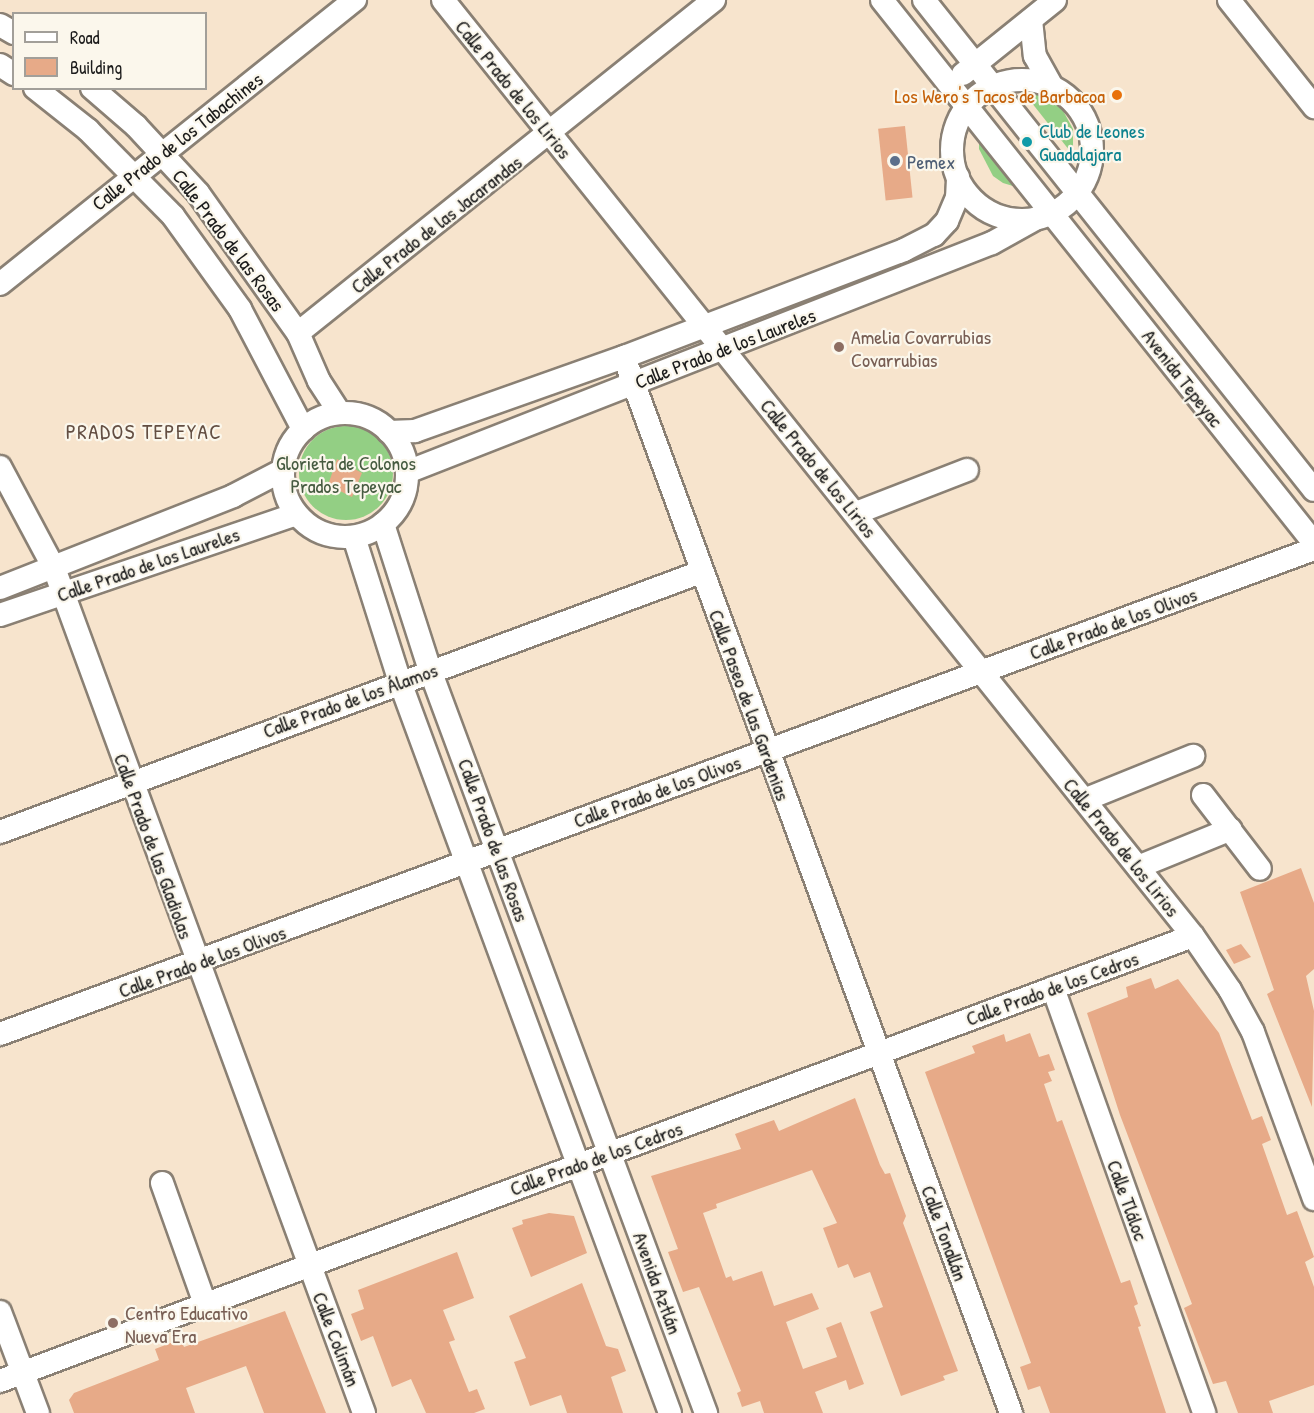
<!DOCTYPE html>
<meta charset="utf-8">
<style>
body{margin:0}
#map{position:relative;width:1314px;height:1413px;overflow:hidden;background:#f7e4cd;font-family:"Patrick Hand",sans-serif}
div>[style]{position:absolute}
.green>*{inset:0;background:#93cf84}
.round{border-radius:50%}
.building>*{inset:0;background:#e7aa88;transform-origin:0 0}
.roads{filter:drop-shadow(2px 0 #8a8074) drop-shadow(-2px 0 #8a8074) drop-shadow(0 2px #8a8074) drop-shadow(0 -2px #8a8074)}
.minor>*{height:22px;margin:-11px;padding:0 11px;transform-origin:11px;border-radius:11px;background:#fff}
.minor>.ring{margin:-11px;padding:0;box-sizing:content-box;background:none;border:22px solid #fff;border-radius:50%}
.dots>*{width:16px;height:16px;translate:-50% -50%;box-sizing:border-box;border:3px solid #fbf7ec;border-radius:50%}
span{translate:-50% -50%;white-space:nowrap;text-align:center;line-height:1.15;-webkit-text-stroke:4.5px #fbf7ec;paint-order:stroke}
.street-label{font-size:20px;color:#1c1c1c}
.food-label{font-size:20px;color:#c56008}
.right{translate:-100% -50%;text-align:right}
.culture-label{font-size:20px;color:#0d838f}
.left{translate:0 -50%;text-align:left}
.service-label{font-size:20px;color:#4e5e75}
.education-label{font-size:20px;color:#785e54}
.park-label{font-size:20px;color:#465b40}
.neighbourhood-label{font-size:21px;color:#634e42;letter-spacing:1.5px}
.legend{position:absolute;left:12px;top:12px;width:195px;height:78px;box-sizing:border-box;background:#fbf7ec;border:2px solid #a29f99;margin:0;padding:8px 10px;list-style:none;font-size:18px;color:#1c1c1c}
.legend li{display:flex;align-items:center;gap:12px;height:30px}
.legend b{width:30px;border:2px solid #a29f99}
</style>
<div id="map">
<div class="green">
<div style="clip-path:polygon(1024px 93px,1038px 94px,1061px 107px,1073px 129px,1073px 155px)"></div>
<div style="clip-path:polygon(979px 134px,1027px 190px,1003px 183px,993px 176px,979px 149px)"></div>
<div class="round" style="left:299px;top:426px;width:94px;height:94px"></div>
</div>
<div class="building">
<div style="left:905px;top:126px;width:72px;height:27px;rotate:84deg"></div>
<div style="clip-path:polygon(337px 459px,362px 473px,352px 497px,328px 485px)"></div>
<div style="clip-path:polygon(1301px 868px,1314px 903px,1314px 969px,1306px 976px,1314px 1011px,1312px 1107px,1267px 994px,1274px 990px,1240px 892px)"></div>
<div style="clip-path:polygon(1241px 944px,1251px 957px,1234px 964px,1226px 950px)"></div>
<div style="clip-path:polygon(1151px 978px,1155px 989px,1178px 979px,1219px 1033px,1252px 1120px,1262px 1116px,1271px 1140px,1262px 1144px,1287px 1215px,1297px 1211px,1314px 1257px,1305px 1262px,1314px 1287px,1314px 1385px,1269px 1401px,1273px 1413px,1238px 1413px,1226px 1381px,1213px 1384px,1184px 1308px,1192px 1304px,1120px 1115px,1087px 1013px,1128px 997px,1126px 987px)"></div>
<div style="clip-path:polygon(1030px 1033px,1039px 1057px,1049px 1054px,1055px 1070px,1048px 1072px,1052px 1081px,1044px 1084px,1057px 1122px,1062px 1120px,1121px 1283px,1130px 1280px,1138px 1304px,1134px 1306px,1141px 1326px,1138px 1327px,1166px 1413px,1050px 1413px,1040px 1386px,1028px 1390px,1020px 1367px,1031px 1363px,925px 1072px,975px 1053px,972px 1046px,1004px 1034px,1006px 1042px)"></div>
<div style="clip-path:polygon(855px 1098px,880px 1165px,885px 1174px,890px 1173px,906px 1216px,903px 1223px,958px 1371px,943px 1376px,945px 1380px,901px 1396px,870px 1312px,883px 1307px,870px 1272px,854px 1278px,848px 1264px,838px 1268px,823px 1228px,837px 1223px,812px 1170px,716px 1204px,717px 1208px,703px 1213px,726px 1278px,731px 1276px,733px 1281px,762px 1271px,774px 1306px,812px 1293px,819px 1309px,786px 1322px,803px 1369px,837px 1357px,826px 1328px,841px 1322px,864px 1384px,849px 1390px,846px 1380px,815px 1392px,823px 1413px,764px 1413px,760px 1401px,742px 1407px,737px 1393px,741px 1391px,699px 1287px,683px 1292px,668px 1252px,678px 1249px,651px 1176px,741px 1149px,735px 1134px,774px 1120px,779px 1131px)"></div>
<div style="clip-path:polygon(549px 1213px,574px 1216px,587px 1253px,531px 1277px,512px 1228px,523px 1224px,522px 1220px)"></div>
<div style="clip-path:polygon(457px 1252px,474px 1298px,443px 1310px,455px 1340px,449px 1342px,469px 1392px,477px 1389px,485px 1409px,474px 1413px,426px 1413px,411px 1379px,392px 1387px,373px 1336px,361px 1341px,351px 1314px,364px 1309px,358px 1290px)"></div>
<div style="clip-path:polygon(582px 1283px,606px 1346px,618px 1349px,626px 1371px,611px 1377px,623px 1413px,567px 1413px,561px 1395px,530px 1406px,514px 1362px,526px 1358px,509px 1316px)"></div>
<div style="clip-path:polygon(285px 1311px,326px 1413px,264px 1413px,246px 1366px,186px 1388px,195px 1413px,74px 1413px,69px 1400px,74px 1393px,159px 1360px,155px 1349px,181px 1339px,184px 1347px)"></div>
</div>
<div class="roads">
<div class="minor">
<div style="left:443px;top:0;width:1199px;rotate:51.3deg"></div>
<div style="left:1193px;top:936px;width:65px;rotate:55.6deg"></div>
<div style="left:1230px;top:990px;width:48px;rotate:61.3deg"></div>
<div style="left:1253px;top:1032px;width:178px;rotate:69.9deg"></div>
<div style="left:882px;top:0;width:694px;rotate:51.49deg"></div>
<div style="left:924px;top:0;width:626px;rotate:51.48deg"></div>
<div style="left:1229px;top:0;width:137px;rotate:51.5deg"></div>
<div style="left:1031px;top:20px;width:36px;rotate:84deg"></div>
<div style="left:1035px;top:56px;width:37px;rotate:61deg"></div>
<div style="left:0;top:25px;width:16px;rotate:30deg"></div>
<div style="left:0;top:65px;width:17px;rotate:33deg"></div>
<div style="left:963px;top:74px;width:118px;rotate:-38.8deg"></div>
<div class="ring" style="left:952px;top:80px;width:118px;height:118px"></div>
<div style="left:35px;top:88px;width:68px;rotate:38.4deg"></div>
<div style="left:88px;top:130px;width:121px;rotate:45.3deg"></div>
<div style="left:173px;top:216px;width:115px;rotate:54.2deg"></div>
<div style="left:240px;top:309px;width:136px;rotate:62.3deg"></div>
<div style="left:92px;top:88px;width:58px;rotate:40.8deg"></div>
<div style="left:136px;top:126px;width:91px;rotate:47.2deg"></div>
<div style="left:198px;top:193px;width:172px;rotate:54.5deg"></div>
<div style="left:298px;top:333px;width:52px;rotate:66.4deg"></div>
<div style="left:319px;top:381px;width:38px;rotate:57deg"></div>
<div style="left:0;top:284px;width:455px;rotate:-38.7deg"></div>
<div style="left:298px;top:333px;width:533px;rotate:-38.68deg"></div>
<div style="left:624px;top:357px;width:1125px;rotate:69.87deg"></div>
<div class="ring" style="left:283px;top:413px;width:102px;height:102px"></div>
<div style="left:389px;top:432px;width:26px;rotate:-2deg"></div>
<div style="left:415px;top:431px;width:222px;rotate:-19.5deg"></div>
<div style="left:624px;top:357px;width:300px;rotate:-20.9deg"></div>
<div style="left:904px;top:250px;width:34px;rotate:-27deg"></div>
<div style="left:934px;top:235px;width:19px;rotate:-47deg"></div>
<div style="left:947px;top:221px;width:25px;rotate:-67deg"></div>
<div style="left:957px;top:198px;width:21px;rotate:-87deg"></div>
<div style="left:0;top:467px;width:115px;rotate:61.9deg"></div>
<div style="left:54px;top:568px;width:900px;rotate:69.85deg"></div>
<div style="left:407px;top:472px;width:628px;rotate:-21.38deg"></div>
<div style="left:992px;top:243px;width:54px;rotate:-29deg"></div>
<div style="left:856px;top:513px;width:119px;rotate:-21.2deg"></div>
<div style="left:383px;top:524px;width:153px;rotate:72.2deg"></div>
<div style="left:430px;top:670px;width:793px;rotate:69.62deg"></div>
<div style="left:354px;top:537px;width:152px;rotate:72.4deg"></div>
<div style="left:400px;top:682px;width:779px;rotate:69.73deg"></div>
<div style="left:0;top:588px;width:251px;rotate:-21.5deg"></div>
<div style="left:233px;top:496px;width:56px;rotate:-27.5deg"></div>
<div style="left:0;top:615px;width:313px;rotate:-18.8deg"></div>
<div style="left:1203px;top:795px;width:93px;rotate:52.4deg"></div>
<div style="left:1084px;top:800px;width:118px;rotate:-22deg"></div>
<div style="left:0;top:832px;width:748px;rotate:-20.35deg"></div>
<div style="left:1138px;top:867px;width:100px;rotate:-22.2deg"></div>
<div style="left:1053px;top:988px;width:451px;rotate:70.4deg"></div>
<div style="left:0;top:1034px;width:1401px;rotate:-20.26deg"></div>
<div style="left:162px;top:1183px;width:128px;rotate:70.4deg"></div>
<div style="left:0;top:1312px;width:108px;rotate:69.4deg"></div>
<div style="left:0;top:1381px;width:1273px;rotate:-20.46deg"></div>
</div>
</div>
<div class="dots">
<div style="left:1117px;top:95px;background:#e8710a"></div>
<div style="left:1027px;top:142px;background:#0f9aa8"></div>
<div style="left:895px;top:161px;background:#5c6f8a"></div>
<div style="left:839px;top:347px;background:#8d6e63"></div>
<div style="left:113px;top:1323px;background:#8d6e63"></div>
</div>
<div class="street-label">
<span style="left:514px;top:89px;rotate:51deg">Calle Prado de los Lirios</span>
<span style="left:177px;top:141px;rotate:-38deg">Calle Prado de los Tabachines</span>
<span style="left:436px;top:224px;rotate:-38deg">Calle Prado de las Jacarandas</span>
<span style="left:229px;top:240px;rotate:53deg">Calle Prado de las Rosas</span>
<span style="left:725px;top:348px;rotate:-21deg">Calle Prado de los Laureles</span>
<span style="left:1183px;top:378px;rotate:52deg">Avenida Tepeyac</span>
<span style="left:819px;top:468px;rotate:51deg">Calle Prado de los Lirios</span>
<span style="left:148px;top:564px;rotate:-19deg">Calle Prado de los Laureles</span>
<span style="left:1113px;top:623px;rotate:-20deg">Calle Prado de los Olivos</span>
<span style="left:350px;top:700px;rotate:-20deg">Calle Prado de los Álamos</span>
<span style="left:750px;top:705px;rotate:70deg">Calle Paseo de las Gardenias</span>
<span style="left:657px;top:791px;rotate:-20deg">Calle Prado de los Olivos</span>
<span style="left:494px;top:840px;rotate:70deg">Calle Prado de las Rosas</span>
<span style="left:154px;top:846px;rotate:70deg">Calle Prado de las Gladiolas</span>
<span style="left:1122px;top:847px;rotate:51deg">Calle Prado de los Lirios</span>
<span style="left:202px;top:961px;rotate:-20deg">Calle Prado de los Olivos</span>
<span style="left:1052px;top:988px;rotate:-20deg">Calle Prado de los Cedros</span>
<span style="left:596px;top:1158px;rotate:-20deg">Calle Prado de los Cedros</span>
<span style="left:1128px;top:1200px;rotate:70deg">Calle Tláloc</span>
<span style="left:945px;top:1233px;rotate:70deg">Calle Tonallán</span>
<span style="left:658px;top:1283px;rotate:70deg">Avenida Aztlán</span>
<span style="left:337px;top:1339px;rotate:69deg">Calle Colimán</span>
</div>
<div class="food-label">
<span class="right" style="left:1105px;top:95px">Los Wero's Tacos de Barbacoa</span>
</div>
<div class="culture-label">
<span class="left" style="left:1039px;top:142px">Club de Leones<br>Guadalajara</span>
</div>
<div class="service-label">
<span class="left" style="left:907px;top:161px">Pemex</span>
</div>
<div class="education-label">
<span class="left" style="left:851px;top:348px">Amelia Covarrubias<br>Covarrubias</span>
<span class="left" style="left:125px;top:1324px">Centro Educativo<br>Nueva Era</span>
</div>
<div class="park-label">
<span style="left:346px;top:474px">Glorieta de Colonos<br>Prados Tepeyac</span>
</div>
<div class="neighbourhood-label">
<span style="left:144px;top:432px">PRADOS TEPEYAC</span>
</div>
<ul class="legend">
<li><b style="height:8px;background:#fff"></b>Road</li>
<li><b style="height:16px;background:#e7aa88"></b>Building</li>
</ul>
</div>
